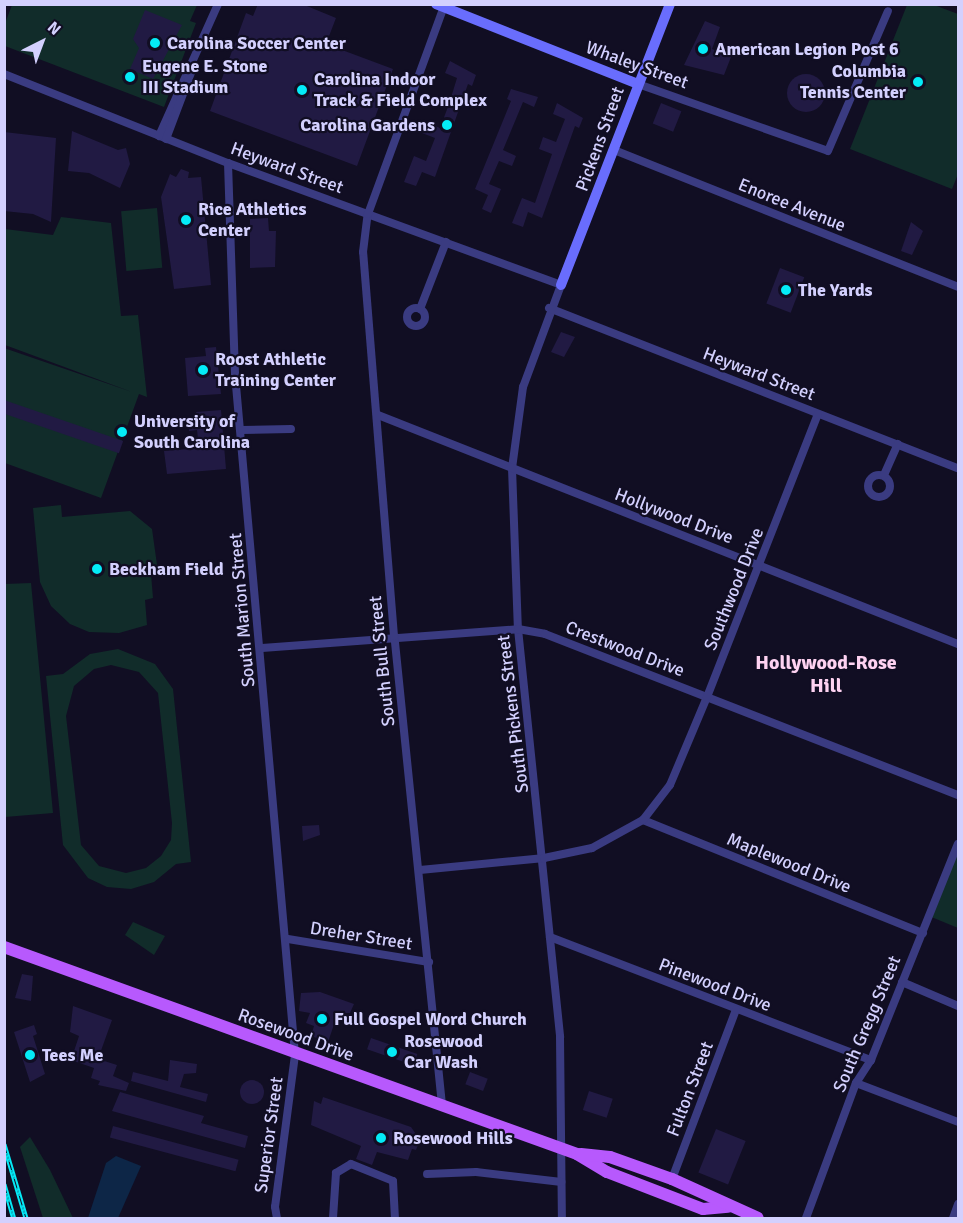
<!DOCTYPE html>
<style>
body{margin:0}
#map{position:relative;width:963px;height:1223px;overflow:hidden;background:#110e23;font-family:Signika,sans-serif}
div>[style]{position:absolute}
.green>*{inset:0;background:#112c2a;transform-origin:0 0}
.water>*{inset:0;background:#0d2647}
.building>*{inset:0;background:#211a43;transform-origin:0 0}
.round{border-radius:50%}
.street>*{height:8px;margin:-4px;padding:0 4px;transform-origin:4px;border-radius:4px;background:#3a3b81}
.street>.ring{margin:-4px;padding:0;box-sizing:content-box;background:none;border:8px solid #3a3b81;border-radius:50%}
.secondary>*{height:10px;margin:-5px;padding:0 5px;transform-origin:5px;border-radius:5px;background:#696dfd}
.primary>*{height:12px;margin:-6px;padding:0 6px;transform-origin:6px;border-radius:6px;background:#b759fd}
.rail>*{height:5px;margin-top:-2.5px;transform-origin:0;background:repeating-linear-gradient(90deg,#110e23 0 9px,#04ebf7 0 18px);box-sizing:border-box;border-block:2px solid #04ebf7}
.dots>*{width:16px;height:16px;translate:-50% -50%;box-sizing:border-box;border:3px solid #110e23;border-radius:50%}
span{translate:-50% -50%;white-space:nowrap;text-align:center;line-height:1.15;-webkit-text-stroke:4.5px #110e23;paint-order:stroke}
.poi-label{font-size:18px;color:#d3d0fe;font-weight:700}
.left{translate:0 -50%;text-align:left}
.right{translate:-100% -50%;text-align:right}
.street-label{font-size:18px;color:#d3d0fe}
.neighbourhood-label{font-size:20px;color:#fed2f1;font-weight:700}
.frame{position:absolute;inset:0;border:6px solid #d3d0fe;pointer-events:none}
.north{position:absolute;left:12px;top:12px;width:60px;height:60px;-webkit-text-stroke:4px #110e23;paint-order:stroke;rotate:42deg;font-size:16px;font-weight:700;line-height:24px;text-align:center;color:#d3d0fe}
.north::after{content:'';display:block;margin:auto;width:21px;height:27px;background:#d3d0fe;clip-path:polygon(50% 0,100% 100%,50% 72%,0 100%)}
</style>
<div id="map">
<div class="green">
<div style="clip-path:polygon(12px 5px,197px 5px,190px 21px,196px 23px,164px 107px,5px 46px,4px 26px)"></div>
<div style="clip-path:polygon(907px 5px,934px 5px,958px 14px,958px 174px,952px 189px,850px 149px)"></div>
<div style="left:157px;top:208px;width:60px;height:36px;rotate:85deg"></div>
<div style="clip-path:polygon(61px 217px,111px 223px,121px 316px,138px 315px,147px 397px,139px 394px,101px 498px,5px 463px,4px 348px,132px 392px,5px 345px,5px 229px,53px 235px)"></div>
<div style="clip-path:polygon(61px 505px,62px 517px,130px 511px,152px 529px,158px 572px,151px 574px,153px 598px,145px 600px,147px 625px,119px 633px,89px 632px,70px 624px,51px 606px,40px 582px,33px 508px)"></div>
<div style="clip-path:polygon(31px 583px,53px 813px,5px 817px,5px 584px)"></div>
<div style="clip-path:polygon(evenodd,118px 649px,155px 664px,173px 689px,191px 862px,176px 864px,154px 882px,131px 889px,107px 887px,88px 878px,63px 845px,46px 676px,63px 674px,90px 654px,118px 649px,111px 665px,139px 672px,158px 693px,172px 823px,171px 840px,161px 856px,146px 868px,126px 873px,99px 866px,81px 845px,66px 716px,74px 686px,94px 669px,111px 665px)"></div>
<div style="clip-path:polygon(958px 844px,958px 928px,929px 916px)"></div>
<div style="clip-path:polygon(133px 922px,165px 936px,154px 955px,125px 935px)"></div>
<div style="clip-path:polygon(30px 1137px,50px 1170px,73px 1218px,43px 1218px,20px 1147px)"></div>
</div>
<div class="water">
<div style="clip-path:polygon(116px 1156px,141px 1166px,118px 1218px,88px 1218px,106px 1163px)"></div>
</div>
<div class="building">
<div style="clip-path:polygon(258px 4px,302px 4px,336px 18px,326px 44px,393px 69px,357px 166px,210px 111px,246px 13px,253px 16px)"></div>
<div style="clip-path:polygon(145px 10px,182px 25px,153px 79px,130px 69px,139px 48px,133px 39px)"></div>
<div style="clip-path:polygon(705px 21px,720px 27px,712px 49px,731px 57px,724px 75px,684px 65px)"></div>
<div style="clip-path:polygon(450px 61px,476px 75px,472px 86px,468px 84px,435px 177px,422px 172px,416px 186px,404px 182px,414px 156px,426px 161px,435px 138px,422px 133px,426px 122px,440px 128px,449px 104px,457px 78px,445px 73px)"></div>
<div class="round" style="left:787px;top:74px;width:38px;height:38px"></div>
<div style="clip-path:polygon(511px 89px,538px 97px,534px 107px,523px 102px,503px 150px,516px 156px,512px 166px,499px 161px,489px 184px,501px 189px,491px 213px,482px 209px,488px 195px,475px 189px,511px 101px,507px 99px)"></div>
<div style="clip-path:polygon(557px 103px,583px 118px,579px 128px,575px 126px,542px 218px,528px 212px,523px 227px,512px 223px,522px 198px,535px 203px,552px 154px,539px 149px,543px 137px,556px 142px,565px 119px,553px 114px)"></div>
<div style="left:661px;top:103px;width:22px;height:22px;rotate:22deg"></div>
<div style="clip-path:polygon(72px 131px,118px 150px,126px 148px,130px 164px,120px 188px,89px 173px,68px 171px)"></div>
<div style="clip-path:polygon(4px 132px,56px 138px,51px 222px,33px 214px,4px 211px)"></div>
<div style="clip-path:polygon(181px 169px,189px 172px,188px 178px,201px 177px,211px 285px,174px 289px,161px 197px,170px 174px,176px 177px)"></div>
<div style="clip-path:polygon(268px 218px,269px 231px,276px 231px,275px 267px,250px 268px,250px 219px)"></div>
<div style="clip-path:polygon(911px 222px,923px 231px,912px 255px,901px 251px)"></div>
<div style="left:780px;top:268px;width:26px;height:38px;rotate:21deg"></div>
<div style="clip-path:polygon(561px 332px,575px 337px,564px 357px,551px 352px)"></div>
<div style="clip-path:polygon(216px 347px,221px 394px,188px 396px,185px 358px,206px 356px,205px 348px)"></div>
<div style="left:4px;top:400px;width:126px;height:13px;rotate:19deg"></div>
<div style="clip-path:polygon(221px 410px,226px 469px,167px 474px,164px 451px,199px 448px,197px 430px,189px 431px,189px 424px,197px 424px,196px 412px)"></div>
<div style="clip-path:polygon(319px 825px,320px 835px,303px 841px,302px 826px)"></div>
<div style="clip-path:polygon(22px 974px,33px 976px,31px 1001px,15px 998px)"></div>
<div style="clip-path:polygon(320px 992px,354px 1004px,350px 1013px,338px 1013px,328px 1042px,311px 1036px,314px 1026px,306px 1023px,310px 1013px,299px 1011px,301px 993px)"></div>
<div style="clip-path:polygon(73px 1006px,112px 1020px,98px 1059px,117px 1065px,113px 1076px,129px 1083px,126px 1091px,98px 1085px,100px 1081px,91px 1078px,94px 1068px,71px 1060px,79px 1036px,70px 1032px)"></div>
<div style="clip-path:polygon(34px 1025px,37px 1034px,33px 1036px,45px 1074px,30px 1082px,14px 1032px)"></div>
<div style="left:371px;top:1038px;width:49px;height:12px;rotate:19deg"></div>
<div style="clip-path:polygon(170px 1060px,197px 1064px,196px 1073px,184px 1074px,180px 1087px,208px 1094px,206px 1102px,131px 1081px,133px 1072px,168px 1081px)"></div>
<div style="left:470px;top:1072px;width:19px;height:13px;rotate:21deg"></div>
<div class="round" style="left:240px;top:1080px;width:24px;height:24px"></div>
<div style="left:589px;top:1091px;width:25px;height:20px;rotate:18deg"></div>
<div style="clip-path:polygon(120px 1092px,204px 1116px,201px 1123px,248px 1136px,245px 1148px,112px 1111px)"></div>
<div style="clip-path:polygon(323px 1097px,411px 1127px,420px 1140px,416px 1150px,412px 1149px,408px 1160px,377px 1152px,372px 1165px,356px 1159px,361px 1146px,311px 1125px,314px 1101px,321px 1104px)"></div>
<div style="left:113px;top:1126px;width:130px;height:12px;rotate:15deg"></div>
<div style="left:716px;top:1129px;width:32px;height:47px;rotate:22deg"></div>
</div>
<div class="street">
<div style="left:4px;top:74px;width:241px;rotate:21.7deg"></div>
<div style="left:228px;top:163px;width:355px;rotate:20.1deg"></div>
<div style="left:561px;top:285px;width:109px;rotate:110.4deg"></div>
<div style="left:523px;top:387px;width:82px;rotate:97.7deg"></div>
<div style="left:512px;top:468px;width:161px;rotate:87.9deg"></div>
<div style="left:518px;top:629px;width:410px;rotate:84.1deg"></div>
<div style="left:560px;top:1037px;width:181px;rotate:89.4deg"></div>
<div style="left:638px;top:84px;width:201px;rotate:19.4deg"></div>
<div style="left:828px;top:151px;width:152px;rotate:-66.8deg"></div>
<div style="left:159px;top:136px;width:145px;rotate:-65.9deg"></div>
<div style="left:166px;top:139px;width:79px;rotate:-69.3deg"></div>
<div style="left:614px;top:150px;width:370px;rotate:21.7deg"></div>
<div style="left:228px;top:163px;width:211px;rotate:88.1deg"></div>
<div style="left:235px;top:374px;width:684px;rotate:84.96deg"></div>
<div style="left:295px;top:1055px;width:153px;rotate:97.5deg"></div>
<div style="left:275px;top:1207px;width:11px;rotate:80deg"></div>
<div style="left:549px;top:308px;width:439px;rotate:21.4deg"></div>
<div class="ring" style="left:407px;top:308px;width:10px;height:10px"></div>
<div style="left:420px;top:309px;width:72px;rotate:-68.8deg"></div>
<div style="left:378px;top:415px;width:624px;rotate:21.55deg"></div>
<div style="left:242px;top:430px;width:49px;rotate:-1.2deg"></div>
<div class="ring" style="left:868px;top:475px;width:14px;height:14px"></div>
<div style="left:884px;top:475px;width:34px;rotate:-66deg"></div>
<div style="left:262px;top:648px;width:257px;rotate:-4.2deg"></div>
<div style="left:518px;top:629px;width:27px;rotate:10deg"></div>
<div style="left:545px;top:634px;width:443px;rotate:21.3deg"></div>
<div style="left:643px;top:820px;width:302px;rotate:22deg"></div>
<div style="left:420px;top:870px;width:125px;rotate:-5.5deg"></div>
<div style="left:544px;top:858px;width:49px;rotate:-11.8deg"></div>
<div style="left:592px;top:848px;width:58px;rotate:-28.8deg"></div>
<div style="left:643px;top:820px;width:44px;rotate:-52.4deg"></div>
<div style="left:670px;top:785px;width:95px;rotate:-67.2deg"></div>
<div style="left:707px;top:697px;width:304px;rotate:-68.6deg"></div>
<div style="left:550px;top:937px;width:344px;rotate:21deg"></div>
<div style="left:288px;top:939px;width:143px;rotate:9.3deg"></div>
<div style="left:902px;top:982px;width:61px;rotate:23.2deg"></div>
<div style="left:856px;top:1083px;width:109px;rotate:20.9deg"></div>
<div style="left:442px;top:1105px;width:471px;rotate:-95.8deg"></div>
<div style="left:394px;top:636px;width:385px;rotate:-94.6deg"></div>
<div style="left:363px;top:252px;width:38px;rotate:-83deg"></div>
<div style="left:368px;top:214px;width:224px;rotate:-69.9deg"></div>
<div style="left:427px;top:1174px;width:49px;rotate:-2.3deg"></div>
<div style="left:476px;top:1172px;width:86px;rotate:6.7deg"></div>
<div style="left:672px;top:1179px;width:181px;rotate:-69.3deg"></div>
<div style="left:333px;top:1218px;width:45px;rotate:-86.2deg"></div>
<div style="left:336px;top:1173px;width:17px;rotate:-31deg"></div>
<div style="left:351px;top:1164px;width:45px;rotate:22deg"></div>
<div style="left:393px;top:1181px;width:37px;rotate:87deg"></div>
<div style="left:806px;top:1218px;width:144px;rotate:-69.7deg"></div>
<div style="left:856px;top:1083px;width:27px;rotate:-57deg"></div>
<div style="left:871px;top:1060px;width:233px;rotate:-68.1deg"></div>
<div style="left:953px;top:1218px;width:15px;rotate:-70deg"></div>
</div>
<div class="secondary">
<div style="left:436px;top:4px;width:217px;rotate:21.6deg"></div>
<div style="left:561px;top:285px;width:301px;rotate:-68.8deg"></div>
</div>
<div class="primary">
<div style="left:4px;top:947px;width:609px;rotate:19.86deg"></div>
<div style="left:577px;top:1154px;width:35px;rotate:31deg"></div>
<div style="left:607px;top:1172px;width:103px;rotate:21.1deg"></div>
<div style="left:703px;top:1209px;width:25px;rotate:-5deg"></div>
<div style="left:581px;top:1154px;width:29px;rotate:6deg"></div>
<div style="left:610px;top:1157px;width:66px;rotate:19.5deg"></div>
<div style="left:672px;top:1179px;width:94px;rotate:24.4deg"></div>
</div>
<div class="rail">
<div style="left:4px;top:1144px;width:77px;rotate:73.4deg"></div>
<div style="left:4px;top:1184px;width:35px;rotate:74deg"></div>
</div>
<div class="dots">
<div style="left:155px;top:43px;background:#04ebf7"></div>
<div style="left:703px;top:49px;background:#04ebf7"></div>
<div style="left:130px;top:77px;background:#04ebf7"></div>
<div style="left:918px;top:82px;background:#04ebf7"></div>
<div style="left:302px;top:90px;background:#04ebf7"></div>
<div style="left:447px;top:125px;background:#04ebf7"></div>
<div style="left:186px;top:220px;background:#04ebf7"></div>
<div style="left:786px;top:290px;background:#04ebf7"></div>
<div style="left:203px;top:370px;background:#04ebf7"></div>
<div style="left:122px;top:432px;background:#04ebf7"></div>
<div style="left:97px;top:569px;background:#04ebf7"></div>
<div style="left:322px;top:1019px;background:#04ebf7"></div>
<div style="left:392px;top:1052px;background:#04ebf7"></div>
<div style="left:30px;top:1055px;background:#04ebf7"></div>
<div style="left:381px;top:1138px;background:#04ebf7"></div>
</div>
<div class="poi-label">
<span class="left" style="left:167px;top:43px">Carolina Soccer Center</span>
<span class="left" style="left:715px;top:49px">American Legion Post 6</span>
<span class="left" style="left:142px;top:77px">Eugene E. Stone<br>III Stadium</span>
<span class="right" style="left:906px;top:82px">Columbia<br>Tennis Center</span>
<span class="left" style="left:314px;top:90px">Carolina Indoor<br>Track &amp; Field Complex</span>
<span class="right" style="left:435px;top:125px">Carolina Gardens</span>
<span class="left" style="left:198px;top:220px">Rice Athletics<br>Center</span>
<span class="left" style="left:798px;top:290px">The Yards</span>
<span class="left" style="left:215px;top:370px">Roost Athletic<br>Training Center</span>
<span class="left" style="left:134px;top:432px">University of<br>South Carolina</span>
<span class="left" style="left:109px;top:569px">Beckham Field</span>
<span class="left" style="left:334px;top:1019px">Full Gospel Word Church</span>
<span class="left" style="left:404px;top:1052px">Rosewood<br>Car Wash</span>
<span class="left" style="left:42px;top:1055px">Tees Me</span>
<span class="left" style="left:393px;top:1138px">Rosewood Hills</span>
</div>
<div class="street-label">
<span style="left:637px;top:65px;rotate:20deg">Whaley Street</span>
<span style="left:600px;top:139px;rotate:-70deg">Pickens Street</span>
<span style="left:287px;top:168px;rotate:20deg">Heyward Street</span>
<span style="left:792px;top:205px;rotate:22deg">Enoree Avenue</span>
<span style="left:759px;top:374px;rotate:21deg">Heyward Street</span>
<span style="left:674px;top:516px;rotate:21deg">Hollywood Drive</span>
<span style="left:734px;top:589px;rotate:-68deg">Southwood Drive</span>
<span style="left:242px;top:610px;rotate:-95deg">South Marion Street</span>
<span style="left:625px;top:649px;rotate:21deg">Crestwood Drive</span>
<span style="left:382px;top:661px;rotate:-96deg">South Bull Street</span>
<span style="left:513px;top:714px;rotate:-97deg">South Pickens Street</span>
<span style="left:789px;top:863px;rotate:22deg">Maplewood Drive</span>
<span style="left:361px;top:936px;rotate:9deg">Dreher Street</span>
<span style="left:715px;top:985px;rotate:21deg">Pinewood Drive</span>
<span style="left:867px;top:1024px;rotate:-67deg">South Gregg Street</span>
<span style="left:296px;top:1035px;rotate:20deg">Rosewood Drive</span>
<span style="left:690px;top:1089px;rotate:-69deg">Fulton Street</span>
<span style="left:269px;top:1135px;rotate:-82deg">Superior Street</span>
</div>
<div class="neighbourhood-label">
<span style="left:826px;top:674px">Hollywood-Rose<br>Hill</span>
</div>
<div class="frame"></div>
<div class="north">N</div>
</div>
